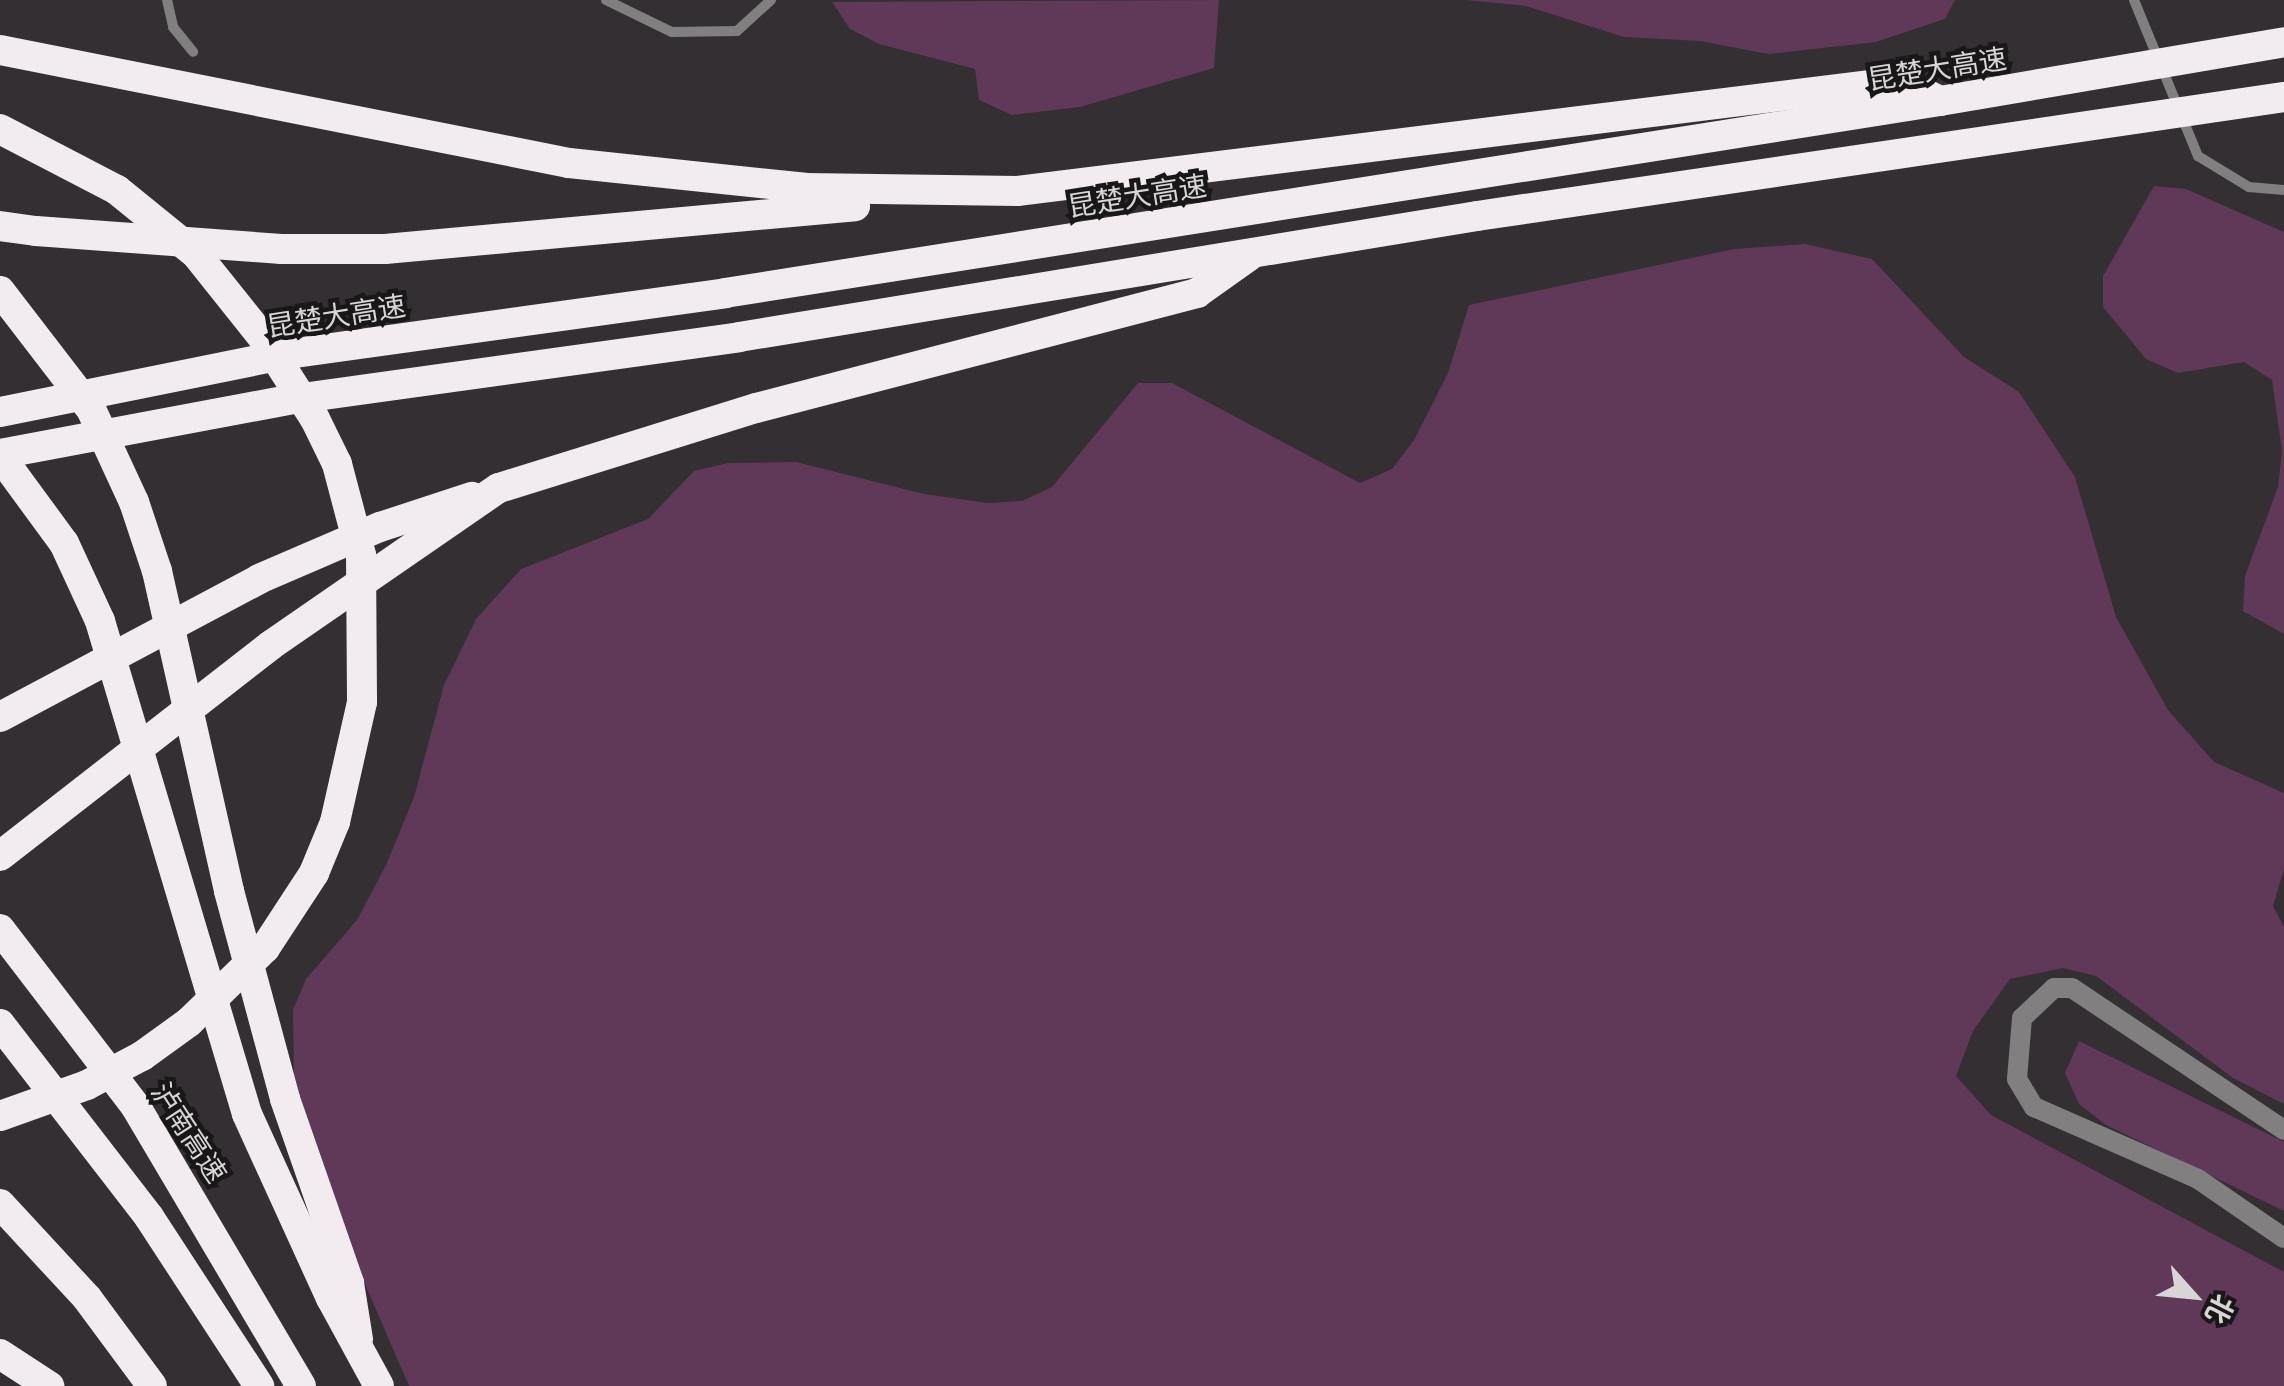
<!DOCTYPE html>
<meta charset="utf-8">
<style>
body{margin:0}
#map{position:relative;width:2284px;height:1386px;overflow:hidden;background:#332f32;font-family:"Noto Sans","Noto Sans SC",sans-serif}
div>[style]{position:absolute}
.green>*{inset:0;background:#603858}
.lane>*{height:10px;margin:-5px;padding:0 5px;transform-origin:5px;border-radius:5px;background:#817f80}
.street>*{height:20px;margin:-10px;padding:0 10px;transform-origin:10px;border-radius:10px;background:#817f80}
.highway>*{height:30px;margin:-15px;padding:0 15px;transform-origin:15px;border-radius:15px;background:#f2ecf1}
.highway-bridge>*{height:30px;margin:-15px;padding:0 15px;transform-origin:15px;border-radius:15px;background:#f2ecf1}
span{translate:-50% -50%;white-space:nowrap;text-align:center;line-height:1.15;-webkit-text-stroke:9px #1a1719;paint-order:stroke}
.street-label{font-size:28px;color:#d8d5d7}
.north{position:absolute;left:2144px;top:1246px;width:100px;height:100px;-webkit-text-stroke:8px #1a1719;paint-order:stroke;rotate:117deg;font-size:28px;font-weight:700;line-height:40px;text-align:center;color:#d8d5d7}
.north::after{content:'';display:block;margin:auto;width:35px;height:45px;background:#d8d5d7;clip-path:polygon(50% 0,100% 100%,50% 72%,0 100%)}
</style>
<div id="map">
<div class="green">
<div style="clip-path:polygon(1219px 0,1214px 68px,1080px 107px,1012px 115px,979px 100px,975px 69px,879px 44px,850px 29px,832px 2px)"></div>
<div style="clip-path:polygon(1466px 0,1955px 0,1945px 19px,1876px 42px,1768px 54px,1700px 41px,1624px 37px,1526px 6px)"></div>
<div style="clip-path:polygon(2154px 186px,2186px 189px,2284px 232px,2284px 634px,2243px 611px,2245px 576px,2278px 487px,2282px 451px,2272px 380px,2244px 362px,2178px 373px,2146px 359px,2103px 307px,2103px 276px)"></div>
<div style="clip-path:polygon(1805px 244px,1872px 259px,1964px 357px,2019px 392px,2075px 477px,2116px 617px,2168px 710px,2214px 762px,2284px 793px,2284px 869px,2273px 906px,2284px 927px,2284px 1104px,2233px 1078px,2096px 976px,2063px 968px,2010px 979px,1973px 1031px,1956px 1076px,1991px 1115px,2284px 1272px,2284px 1386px,409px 1386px,285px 1099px,294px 1078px,293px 1010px,306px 979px,357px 920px,387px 863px,414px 797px,444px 685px,476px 619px,521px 569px,648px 519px,694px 471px,728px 463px,796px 462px,924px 494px,988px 503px,1022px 501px,1052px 487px,1138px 383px,1172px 383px,1360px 483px,1392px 469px,1414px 440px,1448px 373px,1469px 305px,1734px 249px)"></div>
<div style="clip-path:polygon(2079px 1041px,2284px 1142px,2284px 1211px,2106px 1125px,2079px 1104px,2065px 1073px)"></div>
</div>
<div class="lane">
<div style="left:167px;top:0;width:28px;rotate:77deg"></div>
<div style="left:173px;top:27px;width:32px;rotate:51deg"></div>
<div style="left:606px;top:0;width:73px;rotate:25.9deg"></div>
<div style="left:672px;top:32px;width:65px;rotate:-0.9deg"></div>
<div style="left:737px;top:31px;width:46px;rotate:-42.4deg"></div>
<div style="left:2134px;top:0;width:169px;rotate:67.7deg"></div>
<div style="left:2198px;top:156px;width:60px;rotate:31.3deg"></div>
<div style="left:2249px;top:187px;width:35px;rotate:5deg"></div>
</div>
<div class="street">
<div style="left:2284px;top:1130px;width:255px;rotate:-146.2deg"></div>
<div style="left:2072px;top:988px;width:18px;rotate:180deg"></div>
<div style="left:2054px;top:988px;width:44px;rotate:136.8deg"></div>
<div style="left:2022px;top:1018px;width:61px;rotate:94.7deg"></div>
<div style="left:2017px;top:1079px;width:33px;rotate:59deg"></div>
<div style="left:2034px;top:1107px;width:179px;rotate:23.7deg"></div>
<div style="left:2198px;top:1179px;width:104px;rotate:34.5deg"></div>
</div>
<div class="highway">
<div style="left:0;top:50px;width:580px;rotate:11.23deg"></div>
<div style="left:569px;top:163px;width:237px;rotate:6deg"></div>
<div style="left:805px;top:188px;width:212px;rotate:0.8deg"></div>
<div style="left:1017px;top:191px;width:891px;rotate:-7.09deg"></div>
<div style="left:1901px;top:81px;width:44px;rotate:27.1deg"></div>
<div style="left:0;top:129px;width:132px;rotate:27.5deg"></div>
<div style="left:117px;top:190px;width:102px;rotate:39deg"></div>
<div style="left:196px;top:254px;width:107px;rotate:51.4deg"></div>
<div style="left:263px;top:338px;width:96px;rotate:57.3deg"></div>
<div style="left:315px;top:419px;width:50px;rotate:63.9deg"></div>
<div style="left:337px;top:464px;width:94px;rotate:75.2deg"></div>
<div style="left:361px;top:555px;width:147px;rotate:89.6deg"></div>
<div style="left:0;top:226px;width:36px;rotate:8deg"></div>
<div style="left:281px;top:249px;width:104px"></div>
<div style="left:385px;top:249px;width:472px;rotate:-5.2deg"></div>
<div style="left:0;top:291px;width:149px;rotate:52.4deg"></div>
<div style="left:91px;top:409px;width:102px;rotate:65.2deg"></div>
<div style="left:134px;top:502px;width:73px;rotate:71.6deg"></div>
<div style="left:157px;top:571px;width:328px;rotate:77.3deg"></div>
<div style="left:229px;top:891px;width:215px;rotate:74.9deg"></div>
<div style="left:285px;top:1099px;width:195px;rotate:70.8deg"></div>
<div style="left:349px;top:1283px;width:57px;rotate:80.9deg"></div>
<div style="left:725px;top:293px;width:1230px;rotate:-8.98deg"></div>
<div style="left:739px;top:337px;width:748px;rotate:-9.31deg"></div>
<div style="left:0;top:456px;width:108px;rotate:53.7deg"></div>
<div style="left:64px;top:543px;width:86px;rotate:65.2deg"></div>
<div style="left:100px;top:621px;width:514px;rotate:73.4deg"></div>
<div style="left:247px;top:1114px;width:202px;rotate:65.5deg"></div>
<div style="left:331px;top:1298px;width:100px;rotate:61.4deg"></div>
<div style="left:499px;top:488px;width:269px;rotate:-17.3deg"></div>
<div style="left:756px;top:408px;width:456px;rotate:-14.6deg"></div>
<div style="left:1197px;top:293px;width:64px;rotate:-35.4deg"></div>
<div style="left:0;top:929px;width:224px;rotate:52.6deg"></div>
<div style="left:136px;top:1107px;width:324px;rotate:59.4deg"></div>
<div style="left:0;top:1024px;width:244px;rotate:52.3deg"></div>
<div style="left:149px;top:1217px;width:202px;rotate:56.9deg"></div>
<div style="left:0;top:1204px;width:128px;rotate:47.2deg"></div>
<div style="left:87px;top:1298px;width:109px;rotate:53.5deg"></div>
<div style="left:0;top:1354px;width:59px;rotate:33.1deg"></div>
</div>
<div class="highway-bridge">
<div style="left:1940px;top:101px;width:349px;rotate:-9.7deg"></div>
<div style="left:1477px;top:216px;width:816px;rotate:-8.39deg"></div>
<div style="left:36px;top:231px;width:246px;rotate:4.2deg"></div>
<div style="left:0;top:412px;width:294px;rotate:-11.4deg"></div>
<div style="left:288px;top:354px;width:441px;rotate:-7.9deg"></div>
<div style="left:0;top:454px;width:300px;rotate:-10.6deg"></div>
<div style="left:295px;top:399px;width:448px;rotate:-7.9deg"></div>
<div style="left:0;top:717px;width:293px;rotate:-28deg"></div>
<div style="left:259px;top:579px;width:132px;rotate:-23.3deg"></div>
<div style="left:380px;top:527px;width:97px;rotate:-18.1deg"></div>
<div style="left:0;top:856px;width:343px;rotate:-37.9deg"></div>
<div style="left:271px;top:645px;width:277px;rotate:-34.6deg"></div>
<div style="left:0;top:1116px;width:92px;rotate:-19.6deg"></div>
<div style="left:87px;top:1085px;width:62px;rotate:-27.8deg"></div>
<div style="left:142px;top:1056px;width:58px;rotate:-35.9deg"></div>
<div style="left:189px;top:1022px;width:106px;rotate:-44.2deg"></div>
<div style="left:265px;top:948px;width:90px;rotate:-56.8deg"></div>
<div style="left:314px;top:873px;width:55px;rotate:-67.6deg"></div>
<div style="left:335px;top:822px;width:123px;rotate:-77.3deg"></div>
</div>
<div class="street-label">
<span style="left:1937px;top:68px;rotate:-9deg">昆楚大高速</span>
<span style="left:1137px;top:195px;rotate:-9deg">昆楚大高速</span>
<span style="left:336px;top:315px;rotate:-9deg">昆楚大高速</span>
<span style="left:190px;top:1132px;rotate:57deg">泸南高速</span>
</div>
<div class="north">北</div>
</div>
